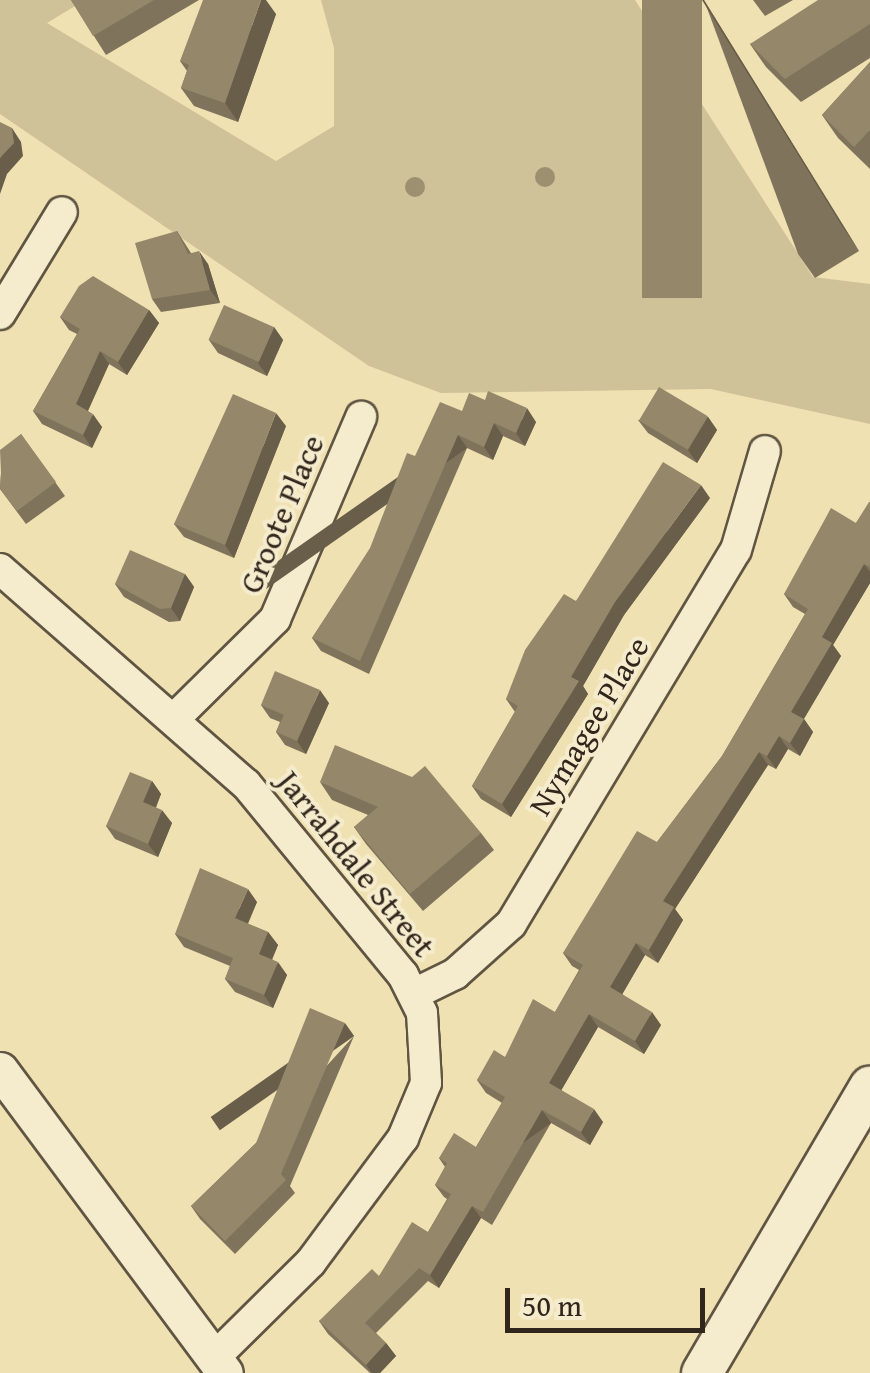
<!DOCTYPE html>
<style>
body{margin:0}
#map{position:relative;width:870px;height:1373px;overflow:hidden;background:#f0e1b2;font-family:"Gentium Book Plus",serif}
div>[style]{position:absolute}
.green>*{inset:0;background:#cfc198}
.roads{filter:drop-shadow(2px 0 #605542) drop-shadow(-2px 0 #605542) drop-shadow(0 2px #605542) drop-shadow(0 -2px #605542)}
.minor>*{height:30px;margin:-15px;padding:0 15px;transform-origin:15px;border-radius:15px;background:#f5eccd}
.tertiary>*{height:35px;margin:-17.5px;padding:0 17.5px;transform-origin:17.5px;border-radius:17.5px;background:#f5eccd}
.secondary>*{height:40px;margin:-20px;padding:0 20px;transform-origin:20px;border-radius:20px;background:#f5eccd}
.trees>*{width:20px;height:20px;margin:-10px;border-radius:50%;background:#9c9071}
.wall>*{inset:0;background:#7f745b}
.shaded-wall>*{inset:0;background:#685e4a;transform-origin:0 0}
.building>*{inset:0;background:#94876a;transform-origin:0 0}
span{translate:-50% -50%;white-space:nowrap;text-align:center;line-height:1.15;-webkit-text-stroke:8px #f5eccd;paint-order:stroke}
.street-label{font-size:32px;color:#30261c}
.scale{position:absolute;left:505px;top:1288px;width:200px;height:45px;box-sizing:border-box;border:5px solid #30261c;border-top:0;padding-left:12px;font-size:30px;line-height:35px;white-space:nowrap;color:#30261c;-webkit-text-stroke:8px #f5eccd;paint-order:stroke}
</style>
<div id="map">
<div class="green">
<div style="clip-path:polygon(0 0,85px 0,47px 23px,276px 161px,334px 126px,334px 48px,321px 0,635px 0,813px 277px,870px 284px,870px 424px,711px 389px,441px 393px,369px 366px,0 114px)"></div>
</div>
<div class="roads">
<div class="minor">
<div style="left:0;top:314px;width:119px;rotate:-58.7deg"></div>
<div style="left:0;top:569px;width:327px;rotate:41.2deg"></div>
<div style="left:246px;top:784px;width:247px;rotate:50.6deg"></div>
<div style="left:403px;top:975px;width:42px;rotate:63.4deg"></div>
<div style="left:422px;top:1013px;width:70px;rotate:86.7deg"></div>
<div style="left:426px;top:1083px;width:60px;rotate:112.7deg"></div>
<div style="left:403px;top:1138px;width:154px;rotate:126.6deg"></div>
<div style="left:311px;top:1262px;width:135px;rotate:135.3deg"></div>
<div style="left:175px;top:718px;width:141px;rotate:-44.7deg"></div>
<div style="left:275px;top:619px;width:220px;rotate:-66.9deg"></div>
<div style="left:414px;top:994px;width:46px;rotate:-26deg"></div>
<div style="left:455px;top:974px;width:75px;rotate:-41.8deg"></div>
<div style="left:511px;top:924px;width:436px;rotate:-59deg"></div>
<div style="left:736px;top:550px;width:103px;rotate:-73.7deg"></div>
</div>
<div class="tertiary">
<div style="left:0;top:1070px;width:377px;rotate:53.4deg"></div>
</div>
<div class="secondary">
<div style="left:702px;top:1373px;width:332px;rotate:-59.6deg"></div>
</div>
</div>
<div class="trees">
<div style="left:545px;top:177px"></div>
<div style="left:415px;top:187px"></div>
</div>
<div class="wall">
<div style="clip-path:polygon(71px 0,199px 0,106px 55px)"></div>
<div style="clip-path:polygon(704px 0,859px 251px,815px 278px,798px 254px)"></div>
<div style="clip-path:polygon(753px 0,793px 0,765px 16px)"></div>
<div style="clip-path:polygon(870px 0,870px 58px,801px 102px,766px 67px,750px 44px)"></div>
<div style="clip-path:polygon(276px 14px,238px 122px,194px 106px,181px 88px,187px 71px,180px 61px)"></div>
<div style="clip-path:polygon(870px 62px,870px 169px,838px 138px,822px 115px)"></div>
<div style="clip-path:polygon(177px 231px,191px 253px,208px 264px,220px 303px,161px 312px,152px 299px)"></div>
<div style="clip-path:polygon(149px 310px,159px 323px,127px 375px,109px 364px,88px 411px,102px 427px,92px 448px,42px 424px,33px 411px,77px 334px,69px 330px,60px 317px)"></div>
<div style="clip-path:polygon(274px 327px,283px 340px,267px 376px,218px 353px,209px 340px)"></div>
<div style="clip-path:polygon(462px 411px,536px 422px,525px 446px,503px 436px,493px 460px,467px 448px,369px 674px,321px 651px,312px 638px)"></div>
<div style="clip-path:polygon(708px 417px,717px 430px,697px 463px,648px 433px,638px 420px)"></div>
<div style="clip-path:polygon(286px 426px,234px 558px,184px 537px,174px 524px)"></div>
<div style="clip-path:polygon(21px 434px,65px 496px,26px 524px,0 489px,1px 473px)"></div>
<div style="clip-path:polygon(710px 498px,624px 615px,583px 686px,588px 694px,511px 817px,481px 799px,472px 786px,515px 712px,506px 699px,576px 601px)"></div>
<div style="clip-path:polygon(870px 502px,870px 583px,833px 645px,841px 656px,804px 719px,813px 732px,800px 756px,788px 749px,776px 769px,768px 765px,675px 909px,683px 920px,658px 963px,645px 955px,622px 994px,661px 1025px,644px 1054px,598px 1027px,561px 1090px,603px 1122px,590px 1145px,551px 1123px,492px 1225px,481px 1218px,439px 1288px,428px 1281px,376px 1333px,386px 1343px,396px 1356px,380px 1373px,370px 1373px,328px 1334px,319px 1321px,379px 1276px,428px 1232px,447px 1199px,444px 1197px,435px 1185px,445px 1167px,439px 1158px,476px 1147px,502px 1103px,486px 1093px,477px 1080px,505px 1057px,555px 1012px,579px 970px,572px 966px,563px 953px,657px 842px,722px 756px,805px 614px,793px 607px,784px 594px,856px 523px)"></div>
<div style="clip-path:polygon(185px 574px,194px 587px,180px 621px,169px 622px,124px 597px,115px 584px)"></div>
<div style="clip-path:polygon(329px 703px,306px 754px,285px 745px,276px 732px,280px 722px,270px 718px,261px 705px)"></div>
<div style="clip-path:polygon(152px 781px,161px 794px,156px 808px,172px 823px,158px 857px,115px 839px,106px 826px)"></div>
<div style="clip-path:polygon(320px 782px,481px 833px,494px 850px,423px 911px,366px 844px,354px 827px,368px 815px,332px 800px)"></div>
<div style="clip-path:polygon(257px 902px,248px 924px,268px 932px,278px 945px,272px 959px,287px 975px,273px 1008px,235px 992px,225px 979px,230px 966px,184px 947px,175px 934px)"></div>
<div style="clip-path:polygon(354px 1036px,290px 1186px,295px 1193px,235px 1254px,200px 1219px,191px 1206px,256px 1143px)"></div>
</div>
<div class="shaded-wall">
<div style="clip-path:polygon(261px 0,266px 0,276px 14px,238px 122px,225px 103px)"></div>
<div style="clip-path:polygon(702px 0,704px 0,859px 251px,842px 226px)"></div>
<div style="clip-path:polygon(12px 128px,21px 142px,23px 156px,7px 174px,0 194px,0 158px)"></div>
<div style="clip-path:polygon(199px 251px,208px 264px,220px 303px,210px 290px)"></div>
<div style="clip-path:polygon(149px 310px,159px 323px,127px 375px,118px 362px)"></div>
<div style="clip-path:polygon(274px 327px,283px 340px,267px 376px,258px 363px)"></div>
<div style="clip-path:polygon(100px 351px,109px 364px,85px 417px,76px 404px)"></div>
<div style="clip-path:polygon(527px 408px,536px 422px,525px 446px,516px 433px)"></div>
<div style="clip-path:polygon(276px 413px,286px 426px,234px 558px,225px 545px)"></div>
<div style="clip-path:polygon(93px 414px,102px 427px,92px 448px,83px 435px)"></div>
<div style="clip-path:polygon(708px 417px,717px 430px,697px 463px,688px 450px)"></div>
<div style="clip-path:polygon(494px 423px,503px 436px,493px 460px,484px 447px)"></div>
<div style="left:458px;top:435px;width:16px;height:246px;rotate:55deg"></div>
<div style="clip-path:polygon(701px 485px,710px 498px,624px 615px,583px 686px,588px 694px,511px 817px,502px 804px,571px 677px,615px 602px)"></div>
<div style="clip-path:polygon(864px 564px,870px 572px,870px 583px,833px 645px,841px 656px,800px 725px,791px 712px,822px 637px)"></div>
<div style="clip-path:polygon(185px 574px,194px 587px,180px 621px,171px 608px)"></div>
<div style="clip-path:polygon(320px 690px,329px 703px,306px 754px,297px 741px)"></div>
<div style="clip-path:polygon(804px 719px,813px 732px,800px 756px,790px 743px)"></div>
<div style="clip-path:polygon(779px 736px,788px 749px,776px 769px,767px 756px)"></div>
<div style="clip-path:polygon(759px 752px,768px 765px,675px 909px,683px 920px,658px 963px,649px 950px,663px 901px)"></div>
<div style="clip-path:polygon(152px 781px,161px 794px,152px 815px,143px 802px)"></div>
<div style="clip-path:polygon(162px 810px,172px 823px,158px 857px,148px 844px)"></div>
<div style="clip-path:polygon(248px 889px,257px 902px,244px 931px,235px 918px)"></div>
<div style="clip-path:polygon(268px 932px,278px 945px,269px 967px,259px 954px)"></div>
<div style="clip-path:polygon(636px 943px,645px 955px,619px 1000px,610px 987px)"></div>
<div style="clip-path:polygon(278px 962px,287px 975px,273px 1008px,264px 995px)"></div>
<div style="clip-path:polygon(652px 1012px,661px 1025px,644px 1054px,635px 1041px)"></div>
<div style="clip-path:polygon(589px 1014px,598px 1027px,558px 1096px,549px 1083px)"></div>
<div style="left:345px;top:1023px;width:16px;height:164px;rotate:55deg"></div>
<div style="clip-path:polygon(594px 1109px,603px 1122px,590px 1145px,581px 1132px)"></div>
<div style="left:542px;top:1110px;width:16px;height:118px;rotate:55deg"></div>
<div style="clip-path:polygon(472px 1206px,481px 1218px,439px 1288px,430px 1275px)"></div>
<div style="clip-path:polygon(386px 1343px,396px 1356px,380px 1373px,372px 1373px,366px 1365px)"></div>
</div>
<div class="building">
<div style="clip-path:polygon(71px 0,154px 0,93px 36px)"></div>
<div style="clip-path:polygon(203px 0,261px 0,225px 103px,181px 88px,189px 65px,180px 61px)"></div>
<div style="left:642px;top:0;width:60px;height:298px"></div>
<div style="clip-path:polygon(818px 0,870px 0,870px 24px,785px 79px,750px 44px)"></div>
<div style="clip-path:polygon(870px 62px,870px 130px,854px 147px,822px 115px)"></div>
<div style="clip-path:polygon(0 122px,12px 128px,14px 143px,0 158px)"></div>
<div style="clip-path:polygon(177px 231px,188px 254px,199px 251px,210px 290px,152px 299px,135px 243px)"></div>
<div style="clip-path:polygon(93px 276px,149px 310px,118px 362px,100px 351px,76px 404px,93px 414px,83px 435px,33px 411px,80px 329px,60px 317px,79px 286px)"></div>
<div style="left:224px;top:305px;width:55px;height:38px;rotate:24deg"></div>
<div style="left:659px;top:387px;width:57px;height:39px;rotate:31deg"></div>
<div style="clip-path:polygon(488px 391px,527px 408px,516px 433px,494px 423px,484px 447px,458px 435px,360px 661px,312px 638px,370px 548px,407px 453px,415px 456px,440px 402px,462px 411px,469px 393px,485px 400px)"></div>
<div style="clip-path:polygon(233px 394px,276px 413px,225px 545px,174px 524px)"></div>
<div style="clip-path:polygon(21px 434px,56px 482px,17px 511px,0 489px,1px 473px,0 450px)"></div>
<div style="clip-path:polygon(663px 462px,701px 485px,615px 602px,571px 677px,579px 681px,502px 804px,472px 786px,518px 706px,506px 699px,525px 650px,564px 594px,576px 601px)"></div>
<div style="clip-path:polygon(869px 502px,870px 502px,870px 567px,864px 564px,822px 637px,832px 643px,791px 712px,804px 719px,790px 743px,779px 736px,767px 756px,759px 752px,663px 901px,674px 907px,649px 950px,636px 943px,610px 987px,652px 1012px,635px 1041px,589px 1014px,549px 1083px,594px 1109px,581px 1132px,542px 1110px,483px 1212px,472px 1206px,430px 1275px,419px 1268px,365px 1323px,386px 1343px,366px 1365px,319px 1321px,372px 1269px,379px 1276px,412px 1222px,428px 1232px,451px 1194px,435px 1185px,447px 1163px,439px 1158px,454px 1133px,476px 1147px,505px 1097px,477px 1080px,494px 1050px,505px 1057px,533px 999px,555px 1012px,583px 965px,563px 953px,637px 831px,657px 842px,722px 756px,808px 609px,784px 594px,831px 508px,856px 523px)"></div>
<div style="clip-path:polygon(130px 550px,185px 574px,171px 608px,160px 609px,115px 584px)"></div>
<div style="clip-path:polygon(275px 671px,320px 690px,297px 741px,276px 732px,284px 715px,261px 705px)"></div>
<div style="clip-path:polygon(335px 745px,412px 777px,425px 766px,481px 833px,410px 894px,354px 827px,378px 807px,320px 782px)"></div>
<div style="clip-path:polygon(130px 772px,152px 781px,143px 802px,162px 810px,148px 844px,106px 826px)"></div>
<div style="clip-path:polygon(200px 868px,248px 889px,235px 918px,268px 932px,259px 954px,278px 962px,264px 995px,225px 979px,233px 958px,175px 934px)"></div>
<div style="clip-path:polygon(310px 1008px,345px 1023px,281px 1174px,286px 1180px,225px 1241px,191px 1206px,256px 1143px)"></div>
</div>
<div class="street-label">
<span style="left:282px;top:514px;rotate:-67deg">Groote Place</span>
<span style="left:589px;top:726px;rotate:-59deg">Nymagee Place</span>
<span style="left:356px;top:864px;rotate:51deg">Jarrahdale Street</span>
</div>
<div class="scale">50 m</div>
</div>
